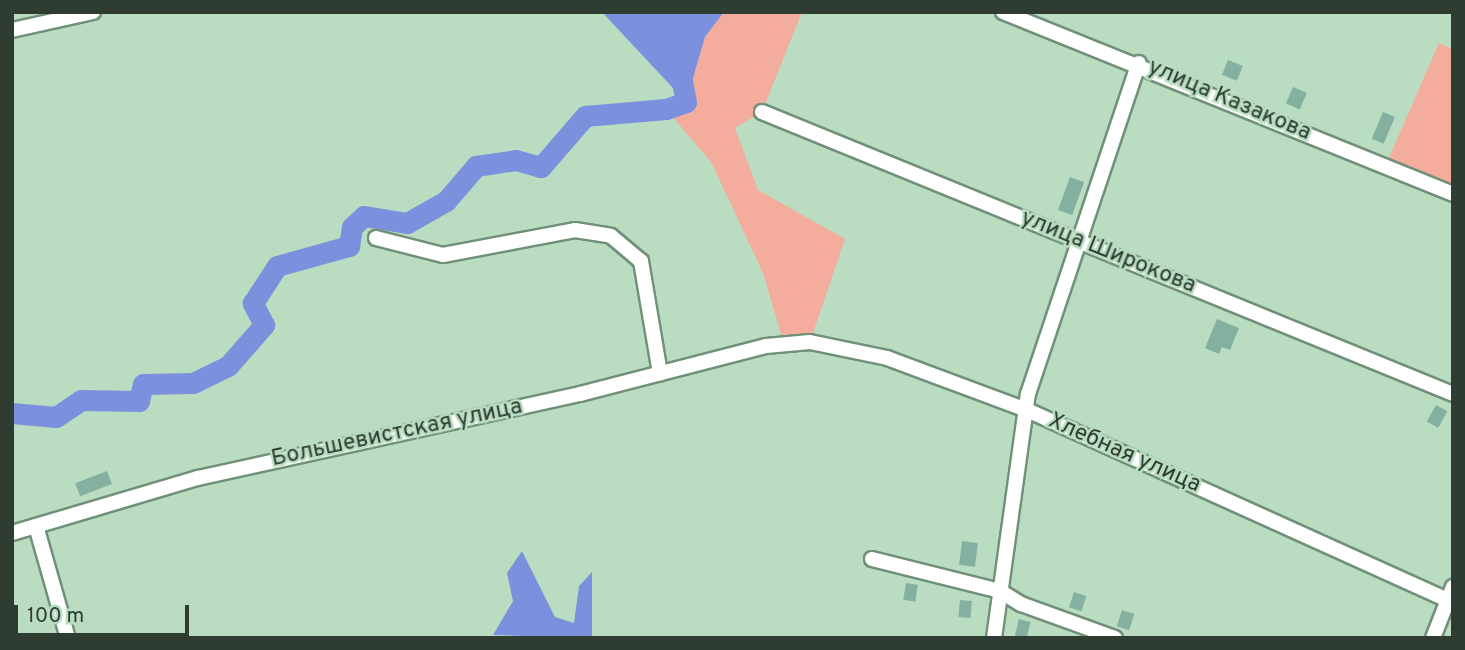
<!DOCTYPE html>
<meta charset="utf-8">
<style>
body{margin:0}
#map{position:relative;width:1465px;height:650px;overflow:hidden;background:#baddc2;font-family:Overpass,sans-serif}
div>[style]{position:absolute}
.green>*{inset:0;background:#f4ac9d}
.water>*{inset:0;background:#7c90de}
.river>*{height:21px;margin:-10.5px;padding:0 10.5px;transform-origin:10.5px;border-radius:10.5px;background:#7c90de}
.building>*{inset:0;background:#83b0a1;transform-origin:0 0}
.roads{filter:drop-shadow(2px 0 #709178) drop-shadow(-2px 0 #709178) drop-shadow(0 2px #709178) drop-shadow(0 -2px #709178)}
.minor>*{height:14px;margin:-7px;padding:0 7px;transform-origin:7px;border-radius:7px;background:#fff}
span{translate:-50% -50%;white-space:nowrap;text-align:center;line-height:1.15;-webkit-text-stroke:5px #baddc2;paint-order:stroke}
.street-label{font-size:23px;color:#2e3c31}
.frame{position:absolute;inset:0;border:14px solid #2e3c31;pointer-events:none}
.scale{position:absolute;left:14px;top:605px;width:175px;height:32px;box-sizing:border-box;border:4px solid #2e3c31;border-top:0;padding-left:9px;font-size:21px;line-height:24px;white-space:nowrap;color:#2e3c31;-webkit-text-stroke:5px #baddc2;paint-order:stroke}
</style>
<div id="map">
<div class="green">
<div style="clip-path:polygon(724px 12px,802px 12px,762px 112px,735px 128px,758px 190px,845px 239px,810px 342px,784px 344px,763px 273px,711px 162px,666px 109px,686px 101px,705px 37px)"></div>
<div style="clip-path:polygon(1439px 43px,1453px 49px,1453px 194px,1385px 167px)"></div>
</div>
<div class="water">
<div style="clip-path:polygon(602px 12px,724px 12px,705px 37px,686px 102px)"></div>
<div style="clip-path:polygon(522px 551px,555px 617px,574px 623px,579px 586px,592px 572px,592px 638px,493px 635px,513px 601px,507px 573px)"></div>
</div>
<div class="river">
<div style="left:12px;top:413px;width:44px;rotate:5.2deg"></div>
<div style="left:56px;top:417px;width:30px;rotate:-34deg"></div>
<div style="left:81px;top:400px;width:58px;rotate:1deg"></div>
<div style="left:139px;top:401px;width:17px;rotate:-77deg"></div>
<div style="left:143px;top:384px;width:50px;rotate:-1.1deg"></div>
<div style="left:193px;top:383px;width:39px;rotate:-26deg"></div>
<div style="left:228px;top:366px;width:55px;rotate:-48.7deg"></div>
<div style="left:264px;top:325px;width:25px;rotate:-117deg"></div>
<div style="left:253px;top:303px;width:44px;rotate:-57deg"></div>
<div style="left:277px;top:266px;width:75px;rotate:-15.5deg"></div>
<div style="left:349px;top:246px;width:19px;rotate:-81deg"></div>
<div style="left:352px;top:227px;width:16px;rotate:-43deg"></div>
<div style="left:364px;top:216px;width:44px;rotate:9.2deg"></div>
<div style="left:407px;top:223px;width:45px;rotate:-29.4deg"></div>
<div style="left:446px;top:201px;width:46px;rotate:-49.4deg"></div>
<div style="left:476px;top:166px;width:40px;rotate:-8.5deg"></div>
<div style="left:516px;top:160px;width:26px;rotate:16deg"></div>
<div style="left:541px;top:167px;width:67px;rotate:-49.2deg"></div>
<div style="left:585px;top:116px;width:81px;rotate:-4.9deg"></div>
<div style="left:666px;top:109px;width:21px;rotate:-19deg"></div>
<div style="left:686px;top:102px;width:26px;rotate:-101deg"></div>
</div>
<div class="building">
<div style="left:1228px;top:60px;width:16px;height:16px;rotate:22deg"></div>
<div style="left:1293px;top:87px;width:15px;height:18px;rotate:23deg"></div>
<div style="left:1383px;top:112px;width:13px;height:29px;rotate:23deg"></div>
<div style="left:1070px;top:177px;width:15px;height:35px;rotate:20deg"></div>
<div style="clip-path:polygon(1217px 319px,1239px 328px,1230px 350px,1222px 347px,1219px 354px,1205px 348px)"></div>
<div style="left:1436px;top:405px;width:13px;height:19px;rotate:29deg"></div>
<div style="left:107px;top:471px;width:14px;height:34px;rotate:69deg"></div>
<div style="left:962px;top:541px;width:16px;height:24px;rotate:7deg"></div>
<div style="left:906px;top:583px;width:12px;height:17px;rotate:9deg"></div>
<div style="left:1074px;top:592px;width:13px;height:16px;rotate:18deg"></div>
<div style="left:960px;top:600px;width:12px;height:17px;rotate:5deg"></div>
<div style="left:1122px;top:610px;width:13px;height:17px;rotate:18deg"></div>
<div style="left:1019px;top:619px;width:12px;height:17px;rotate:14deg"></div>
</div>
<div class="roads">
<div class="minor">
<div style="left:1003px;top:12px;width:485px;rotate:22deg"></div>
<div style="left:12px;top:30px;width:83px;rotate:-12.5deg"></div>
<div style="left:762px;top:112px;width:746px;rotate:22.2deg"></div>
<div style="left:376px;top:238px;width:69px;rotate:14.2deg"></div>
<div style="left:443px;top:255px;width:134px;rotate:-10.7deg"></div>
<div style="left:575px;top:230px;width:36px;rotate:9deg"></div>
<div style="left:611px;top:236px;width:39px;rotate:40deg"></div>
<div style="left:641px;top:261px;width:114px;rotate:80.4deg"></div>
<div style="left:36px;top:526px;width:116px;rotate:74.1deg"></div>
<div style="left:12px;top:533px;width:194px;rotate:-16.5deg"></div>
<div style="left:198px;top:478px;width:391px;rotate:-12.4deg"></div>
<div style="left:580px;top:394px;width:192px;rotate:-14.5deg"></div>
<div style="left:766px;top:346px;width:44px;rotate:-5.2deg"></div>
<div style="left:810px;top:342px;width:79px;rotate:11.7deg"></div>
<div style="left:887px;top:358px;width:149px;rotate:20.4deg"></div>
<div style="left:1027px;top:410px;width:467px;rotate:24.3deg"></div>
<div style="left:872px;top:559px;width:132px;rotate:14deg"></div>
<div style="left:1000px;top:591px;width:25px;rotate:32deg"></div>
<div style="left:1021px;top:604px;width:100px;rotate:19.9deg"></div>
<div style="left:994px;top:638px;width:246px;rotate:-82.1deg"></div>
<div style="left:1028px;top:394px;width:349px;rotate:-71.5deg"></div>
<div style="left:1433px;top:638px;width:55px;rotate:-68.6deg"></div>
</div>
</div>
<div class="street-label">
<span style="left:1229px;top:101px;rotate:23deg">улица Казакова</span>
<span style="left:1108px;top:253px;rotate:22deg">улица Широкова</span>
<span style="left:397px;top:434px;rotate:-12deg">Большевистская улица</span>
<span style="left:1124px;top:454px;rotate:24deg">Хлебная улица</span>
</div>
<div class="frame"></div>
<div class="scale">100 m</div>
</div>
